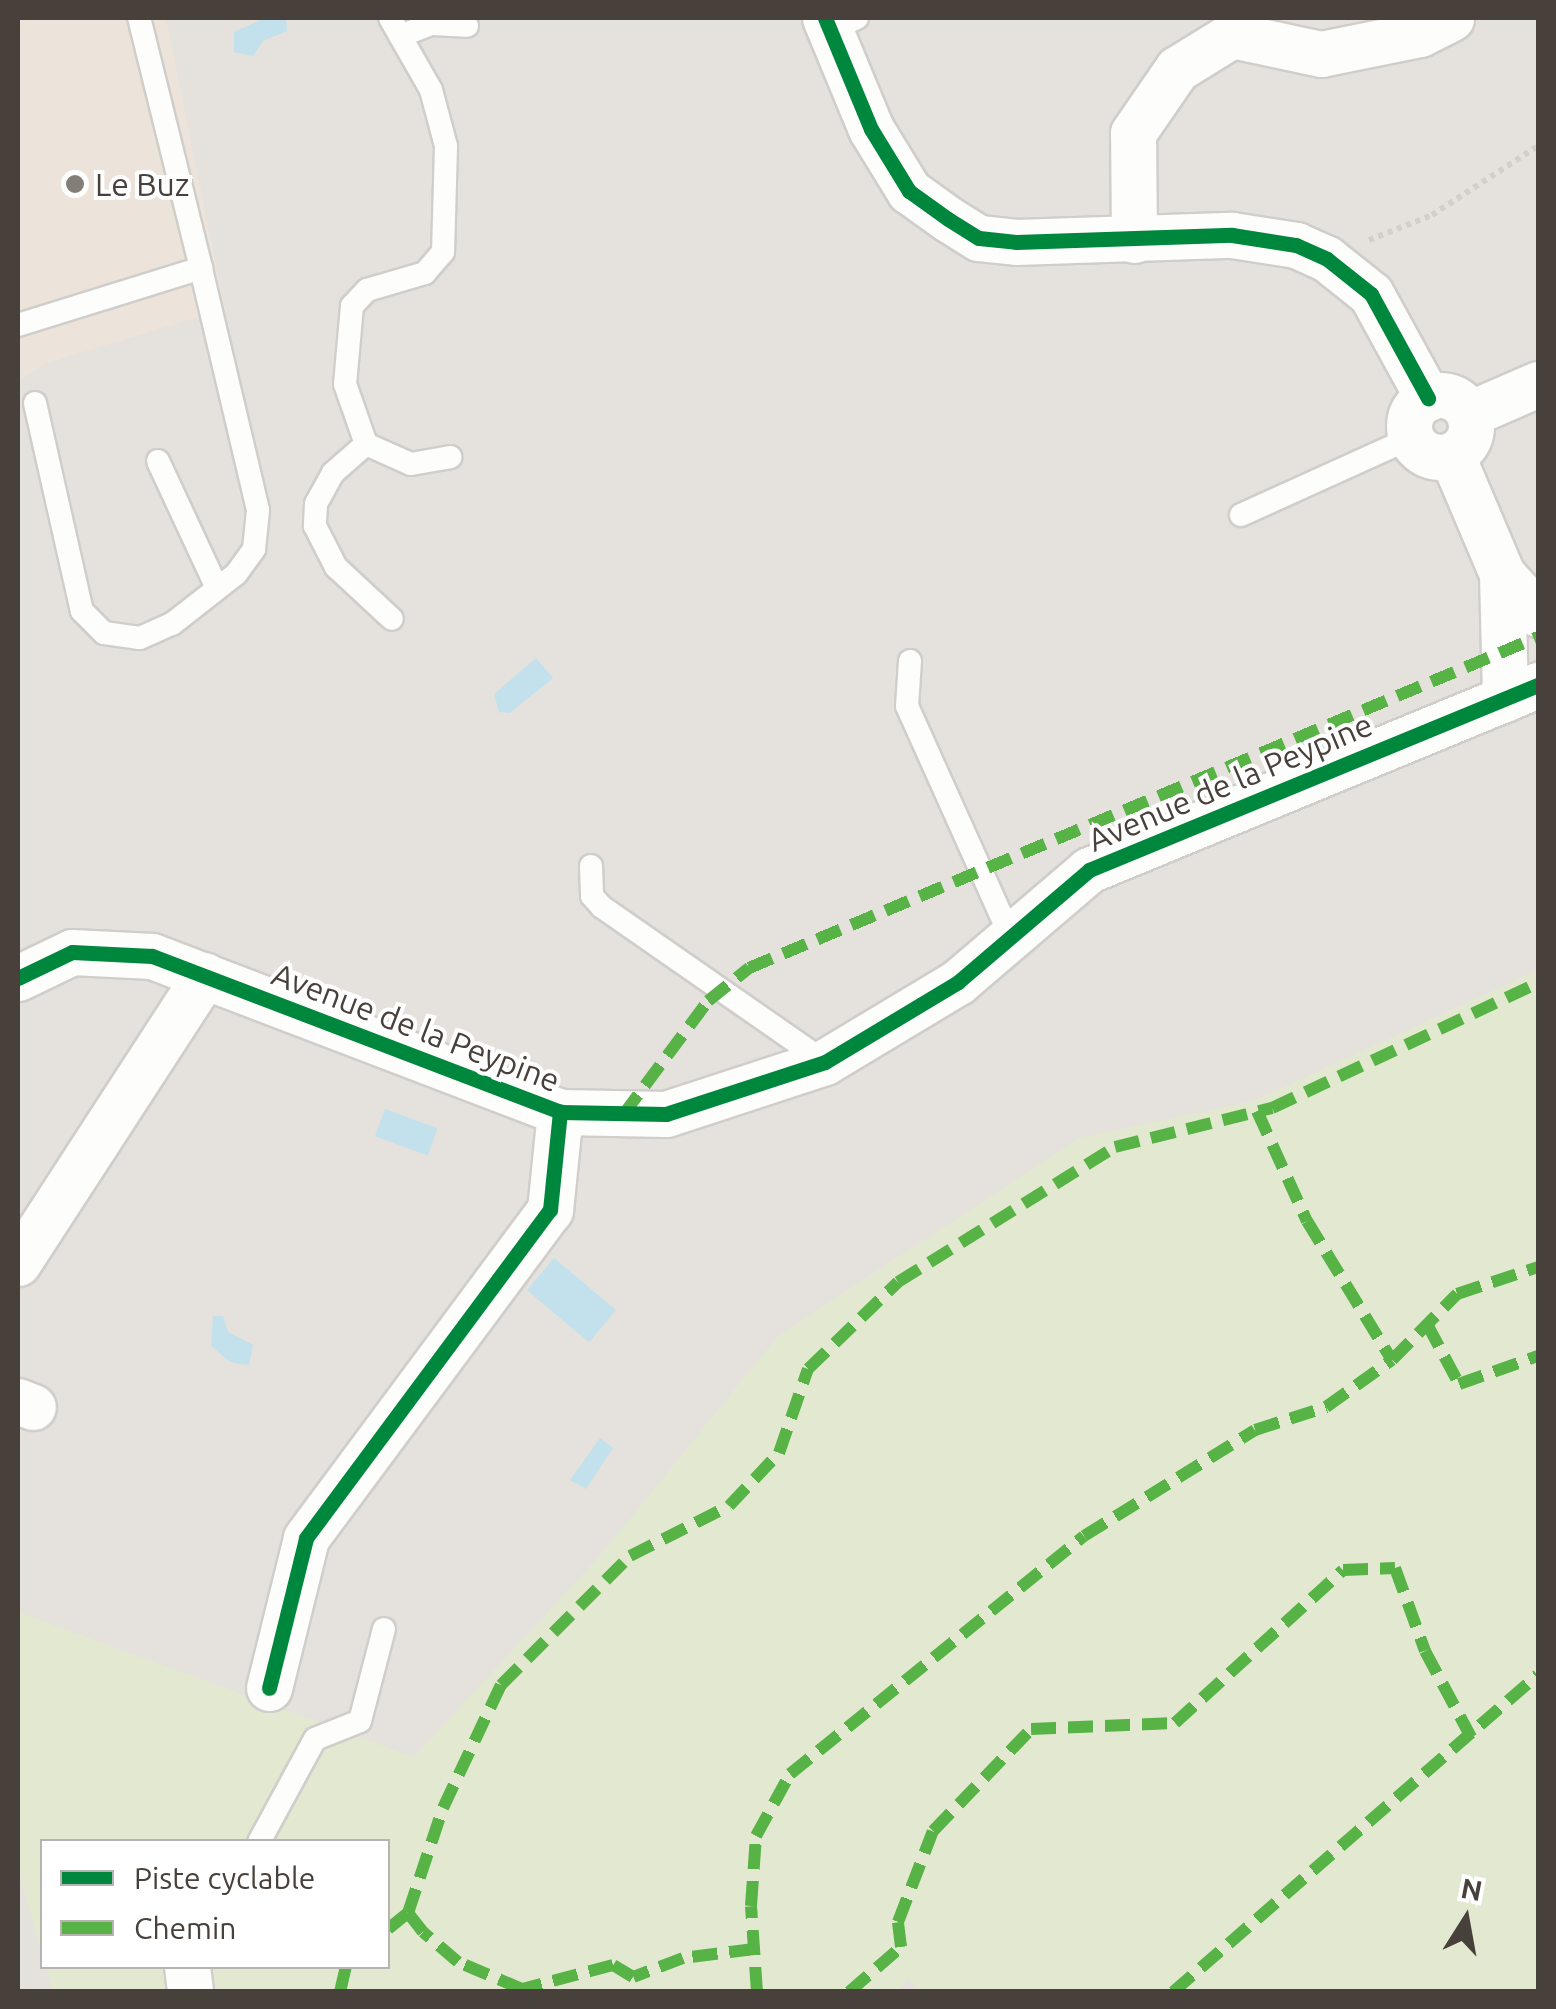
<!DOCTYPE html>
<style>
body{margin:0}
#map{position:relative;width:1556px;height:2009px;overflow:hidden;background:#f2f0ed;font-family:Ubuntu,sans-serif}
div>[style]{position:absolute}
.residential>*{inset:0;background:#e5e1dc}
.commercial>*{inset:0;background:#ece3db}
.green>*{inset:0;background:#e3e9d0}
.water>*{inset:0;background:#c2e1ec;transform-origin:0 0}
.path>*{height:6px;margin-top:-3px;transform-origin:0;background:repeating-linear-gradient(90deg,#d2d0cb 0 5px,transparent 0 10px)}
.roads{filter:drop-shadow(2px 0 #d0cecb) drop-shadow(-2px 0 #d0cecb) drop-shadow(0 2px #d0cecb) drop-shadow(0 -2px #d0cecb)}
.lane>*{height:22px;margin:-11px;padding:0 11px;transform-origin:11px;border-radius:11px;background:#fdfdfc}
.street>*{height:45px;margin:-22.5px;padding:0 22.5px;transform-origin:22.5px;border-radius:22.5px;background:#fdfdfc}
.street>.ring{margin:-22.5px;padding:0;box-sizing:content-box;background:none;border:45px solid #fdfdfc;border-radius:50%}
.quiet>*{height:12px;margin-top:-6px;transform-origin:0;background:repeating-linear-gradient(90deg,#57b346 0 25px,transparent 0 37px)}
.cycleway>*{height:15px;margin:-7.5px;padding:0 7.5px;transform-origin:7.5px;border-radius:7.5px;background:#00873e}
.dots>*{width:28px;height:28px;translate:-50% -50%;box-sizing:border-box;border:5px solid #fff;border-radius:50%}
span{translate:-50% -50%;white-space:nowrap;text-align:center;line-height:1.15;-webkit-text-stroke:8px #fff;paint-order:stroke}
.poi-label{font-size:32px;color:#48403a}
.left{translate:0 -50%;text-align:left}
.street-label{font-size:32px;color:#48403a}
.frame{position:absolute;inset:0;border:20px solid #48403a;pointer-events:none}
.legend{position:absolute;left:40px;top:1839px;width:350px;height:130px;box-sizing:border-box;background:#fff;border:2px solid #b6b3b0;margin:0;padding:12px 18px;list-style:none;font-size:30px;color:#48403a}
.legend li{display:flex;align-items:center;gap:20px;height:50px}
.legend b{width:50px;border:2px solid #b6b3b0}
.north{position:absolute;left:1416px;top:1869px;width:100px;height:100px;-webkit-text-stroke:8px #fff;paint-order:stroke;rotate:11deg;font-size:28px;font-weight:700;line-height:40px;text-align:center;color:#48403a}
.north::after{content:'';display:block;margin:auto;width:35px;height:45px;background:#48403a;clip-path:polygon(50% 0,100% 100%,50% 72%,0 100%)}
</style>
<div id="map">
<div class="residential">
<div style="clip-path:polygon(evenodd,18px 18px,1538px 18px,1538px 1991px,18px 1991px,18px 18px,42px 1842px,388px 1842px,388px 1966px,42px 1966px,42px 1842px)"></div>
</div>
<div class="commercial">
<div style="clip-path:polygon(18px 18px,166px 18px,225px 309px,44px 364px,18px 381px)"></div>
</div>
<div class="green">
<div style="clip-path:polygon(1538px 970px,1538px 1991px,923px 1992px,907px 1979px,898px 1992px,53px 1991px,46px 1967px,388px 1966px,388px 1842px,42px 1842px,42px 1955px,18px 1869px,18px 1612px,414px 1757px,603px 1552px,778px 1336px,1079px 1138px,1253px 1101px)"></div>
</div>
<div class="water">
<div style="clip-path:polygon(265px 18px,286px 20px,287px 31px,263px 41px,253px 56px,234px 52px,234px 32px)"></div>
<div style="clip-path:polygon(536px 658px,553px 678px,510px 713px,499px 712px,494px 694px)"></div>
<div style="left:385px;top:1109px;width:56px;height:29px;rotate:20deg"></div>
<div style="left:554px;top:1258px;width:81px;height:42px;rotate:40deg"></div>
<div style="clip-path:polygon(213px 1316px,223px 1316px,228px 1332px,253px 1345px,249px 1365px,230px 1362px,211px 1346px)"></div>
<div style="clip-path:polygon(600px 1438px,613px 1448px,586px 1489px,570px 1480px)"></div>
</div>
<div class="path">
<div style="left:1369px;top:240px;width:68px;rotate:-21.6deg"></div>
<div style="left:1432px;top:215px;width:126px;rotate:-33.1deg"></div>
</div>
<div class="roads">
<div class="lane">
<div style="left:390px;top:18px;width:83px;rotate:60.3deg"></div>
<div style="left:431px;top:90px;width:58px;rotate:75deg"></div>
<div style="left:446px;top:146px;width:106px;rotate:91.6deg"></div>
<div style="left:443px;top:252px;width:28px;rotate:131deg"></div>
<div style="left:425px;top:273px;width:60px;rotate:163.7deg"></div>
<div style="left:367px;top:290px;width:22px;rotate:133deg"></div>
<div style="left:352px;top:306px;width:78px;rotate:95.1deg"></div>
<div style="left:345px;top:384px;width:64px;rotate:70.7deg"></div>
<div style="left:366px;top:444px;width:49px;rotate:24deg"></div>
<div style="left:411px;top:464px;width:40px;rotate:-10deg"></div>
<div style="left:830px;top:31px;width:30px;rotate:-26deg"></div>
<div style="left:400px;top:36px;width:34px;rotate:-21deg"></div>
<div style="left:432px;top:24px;width:35px;rotate:3deg"></div>
<div style="left:18px;top:325px;width:192px;rotate:-17.3deg"></div>
<div style="left:201px;top:268px;width:258px;rotate:-103.9deg"></div>
<div style="left:35px;top:403px;width:213px;rotate:77.3deg"></div>
<div style="left:82px;top:611px;width:31px;rotate:45deg"></div>
<div style="left:104px;top:633px;width:36px;rotate:8deg"></div>
<div style="left:140px;top:638px;width:35px;rotate:-24deg"></div>
<div style="left:172px;top:624px;width:81px;rotate:-38deg"></div>
<div style="left:236px;top:574px;width:31px;rotate:-54deg"></div>
<div style="left:254px;top:549px;width:39px;rotate:-84deg"></div>
<div style="left:258px;top:510px;width:249px;rotate:-103.3deg"></div>
<div style="left:366px;top:444px;width:44px;rotate:138.7deg"></div>
<div style="left:333px;top:473px;width:35px;rotate:119deg"></div>
<div style="left:316px;top:504px;width:22px;rotate:93deg"></div>
<div style="left:315px;top:526px;width:46px;rotate:62.9deg"></div>
<div style="left:336px;top:567px;width:76px;rotate:42.9deg"></div>
<div style="left:158px;top:461px;width:140px;rotate:65.1deg"></div>
<div style="left:1241px;top:515px;width:187px;rotate:-24.4deg"></div>
<div style="left:910px;top:661px;width:45px;rotate:93.8deg"></div>
<div style="left:907px;top:706px;width:249px;rotate:65.8deg"></div>
<div style="left:591px;top:866px;width:30px;rotate:88deg"></div>
<div style="left:592px;top:896px;width:15px;rotate:48deg"></div>
<div style="left:602px;top:907px;width:272px;rotate:34.8deg"></div>
<div style="left:259px;top:1842px;width:117px;rotate:-61.5deg"></div>
<div style="left:315px;top:1739px;width:48px;rotate:-21.8deg"></div>
<div style="left:360px;top:1721px;width:95px;rotate:-75.4deg"></div>
</div>
<div class="street">
<div style="left:825px;top:18px;width:120px;rotate:67.5deg"></div>
<div style="left:871px;top:129px;width:73px;rotate:58.5deg"></div>
<div style="left:909px;top:191px;width:48px;rotate:35.7deg"></div>
<div style="left:948px;top:219px;width:36px;rotate:32deg"></div>
<div style="left:979px;top:238px;width:37px;rotate:6deg"></div>
<div style="left:1016px;top:242px;width:216px;rotate:-1.9deg"></div>
<div style="left:1232px;top:235px;width:65px;rotate:8.9deg"></div>
<div style="left:1296px;top:245px;width:34px;rotate:24deg"></div>
<div style="left:1327px;top:259px;width:56px;rotate:38.5deg"></div>
<div style="left:1371px;top:294px;width:119px;rotate:61.3deg"></div>
<div style="left:1134px;top:240px;width:107px;rotate:-90.5deg"></div>
<div style="left:1133px;top:133px;width:78px;rotate:-55.5deg"></div>
<div style="left:1177px;top:69px;width:65px;rotate:-31.7deg"></div>
<div style="left:1232px;top:35px;width:91px;rotate:12.1deg"></div>
<div style="left:1321px;top:54px;width:101px;rotate:-11.4deg"></div>
<div style="left:1420px;top:34px;width:35px;rotate:-27deg"></div>
<div class="ring" style="left:1409px;top:395px;width:17px;height:17px"></div>
<div style="left:1469px;top:414px;width:75px;rotate:-23.5deg"></div>
<div style="left:1452px;top:456px;width:128px;rotate:67deg"></div>
<div style="left:1502px;top:574px;width:54px;rotate:48deg"></div>
<div style="left:1502px;top:574px;width:125px;rotate:88.6deg"></div>
<div style="left:18px;top:978px;width:60px;rotate:-25.7deg"></div>
<div style="left:72px;top:952px;width:80px;rotate:2.9deg"></div>
<div style="left:152px;top:956px;width:437px;rotate:20.9deg"></div>
<div style="left:560px;top:1112px;width:106px;rotate:1.1deg"></div>
<div style="left:666px;top:1114px;width:167px;rotate:-18.1deg"></div>
<div style="left:825px;top:1062px;width:155px;rotate:-31deg"></div>
<div style="left:958px;top:982px;width:172px;rotate:-40.5deg"></div>
<div style="left:1089px;top:870px;width:486px;rotate:-22.4deg"></div>
<div style="left:18px;top:1263px;width:343px;rotate:-57deg"></div>
<div style="left:18px;top:1401px;width:16px;rotate:22deg"></div>
<div style="left:269px;top:1688px;width:154px;rotate:-76.1deg"></div>
<div style="left:306px;top:1538px;width:409px;rotate:-53.4deg"></div>
<div style="left:550px;top:1210px;width:99px;rotate:-84.2deg"></div>
<div style="left:187px;top:1966px;width:26px;rotate:83deg"></div>
</div>
</div>
<div class="quiet">
<div style="left:1257px;top:1111px;width:121px;rotate:65.6deg"></div>
<div style="left:1307px;top:1221px;width:163px;rotate:58.6deg"></div>
<div style="left:623px;top:1115px;width:142px;rotate:-53.3deg"></div>
<div style="left:708px;top:1001px;width:53px;rotate:-38.8deg"></div>
<div style="left:749px;top:968px;width:856px;rotate:-22.76deg"></div>
<div style="left:1427px;top:1324px;width:68px;rotate:61.9deg"></div>
<div style="left:1459px;top:1384px;width:84px;rotate:-19.5deg"></div>
<div style="left:388px;top:1929px;width:26px;rotate:-39deg"></div>
<div style="left:754px;top:1949px;width:72px;rotate:172.8deg"></div>
<div style="left:683px;top:1958px;width:53px;rotate:159.2deg"></div>
<div style="left:633px;top:1977px;width:23px;rotate:-149deg"></div>
<div style="left:613px;top:1965px;width:94px;rotate:165.2deg"></div>
<div style="left:522px;top:1989px;width:69px;rotate:-157.1deg"></div>
<div style="left:458px;top:1962px;width:46px;rotate:-139.4deg"></div>
<div style="left:423px;top:1932px;width:24px;rotate:-128deg"></div>
<div style="left:408px;top:1913px;width:111px;rotate:-71.6deg"></div>
<div style="left:443px;top:1808px;width:136px;rotate:-64.8deg"></div>
<div style="left:501px;top:1685px;width:182px;rotate:-45deg"></div>
<div style="left:630px;top:1556px;width:111px;rotate:-26.8deg"></div>
<div style="left:729px;top:1506px;width:73px;rotate:-46.7deg"></div>
<div style="left:779px;top:1453px;width:89px;rotate:-71deg"></div>
<div style="left:808px;top:1369px;width:125px;rotate:-44deg"></div>
<div style="left:898px;top:1282px;width:256px;rotate:-31.9deg"></div>
<div style="left:1115px;top:1147px;width:162px;rotate:-14deg"></div>
<div style="left:1272px;top:1108px;width:294px;rotate:-25.2deg"></div>
<div style="left:340px;top:1992px;width:27px;rotate:-77deg"></div>
<div style="left:757px;top:1992px;width:86px;rotate:-94deg"></div>
<div style="left:751px;top:1906px;width:70px;rotate:-85.9deg"></div>
<div style="left:756px;top:1836px;width:71px;rotate:-61.3deg"></div>
<div style="left:790px;top:1774px;width:378px;rotate:-39deg"></div>
<div style="left:1084px;top:1536px;width:201px;rotate:-31.8deg"></div>
<div style="left:1255px;top:1430px;width:75px;rotate:-17.9deg"></div>
<div style="left:1326px;top:1407px;width:81px;rotate:-35.5deg"></div>
<div style="left:1392px;top:1360px;width:93px;rotate:-45.4deg"></div>
<div style="left:1457px;top:1294px;width:85px;rotate:-18.4deg"></div>
<div style="left:849px;top:1992px;width:69px;rotate:-40.9deg"></div>
<div style="left:901px;top:1947px;width:25px;rotate:-97deg"></div>
<div style="left:898px;top:1922px;width:97px;rotate:-69deg"></div>
<div style="left:933px;top:1831px;width:141px;rotate:-46.1deg"></div>
<div style="left:1031px;top:1729px;width:144px;rotate:-2.4deg"></div>
<div style="left:1175px;top:1723px;width:227px;rotate:-42.3deg"></div>
<div style="left:1343px;top:1570px;width:52px;rotate:-2.2deg"></div>
<div style="left:1395px;top:1568px;width:88px;rotate:70.1deg"></div>
<div style="left:1425px;top:1651px;width:98px;rotate:61.9deg"></div>
<div style="left:1173px;top:1992px;width:483px;rotate:-41deg"></div>
</div>
<div class="cycleway">
<div style="left:825px;top:18px;width:120px;rotate:67.5deg"></div>
<div style="left:871px;top:129px;width:73px;rotate:58.5deg"></div>
<div style="left:909px;top:191px;width:48px;rotate:35.7deg"></div>
<div style="left:948px;top:219px;width:36px;rotate:32deg"></div>
<div style="left:979px;top:238px;width:37px;rotate:6deg"></div>
<div style="left:1016px;top:242px;width:216px;rotate:-1.9deg"></div>
<div style="left:1232px;top:235px;width:65px;rotate:8.9deg"></div>
<div style="left:1296px;top:245px;width:34px;rotate:24deg"></div>
<div style="left:1327px;top:259px;width:56px;rotate:38.5deg"></div>
<div style="left:1371px;top:294px;width:119px;rotate:61.3deg"></div>
<div style="left:18px;top:978px;width:60px;rotate:-25.7deg"></div>
<div style="left:72px;top:952px;width:80px;rotate:2.9deg"></div>
<div style="left:152px;top:956px;width:437px;rotate:20.9deg"></div>
<div style="left:560px;top:1112px;width:106px;rotate:1.1deg"></div>
<div style="left:666px;top:1114px;width:167px;rotate:-18.1deg"></div>
<div style="left:825px;top:1062px;width:155px;rotate:-31deg"></div>
<div style="left:958px;top:982px;width:172px;rotate:-40.5deg"></div>
<div style="left:1089px;top:870px;width:486px;rotate:-22.4deg"></div>
<div style="left:269px;top:1688px;width:154px;rotate:-76.1deg"></div>
<div style="left:306px;top:1538px;width:409px;rotate:-53.4deg"></div>
<div style="left:550px;top:1210px;width:99px;rotate:-84.2deg"></div>
</div>
<div class="dots">
<div style="left:75px;top:184px;background:#847e79"></div>
</div>
<div class="poi-label">
<span class="left" style="left:95px;top:184px">Le Buz</span>
</div>
<div class="street-label">
<span style="left:1230px;top:782px;rotate:-23deg">Avenue de la Peypine</span>
<span style="left:416px;top:1027px;rotate:21deg">Avenue de la Peypine</span>
</div>
<div class="frame"></div>
<ul class="legend">
<li><b style="height:12px;background:#00873e"></b>Piste cyclable</li>
<li><b style="height:12px;background:#57b346"></b>Chemin</li>
</ul>
<div class="north">N</div>
</div>
